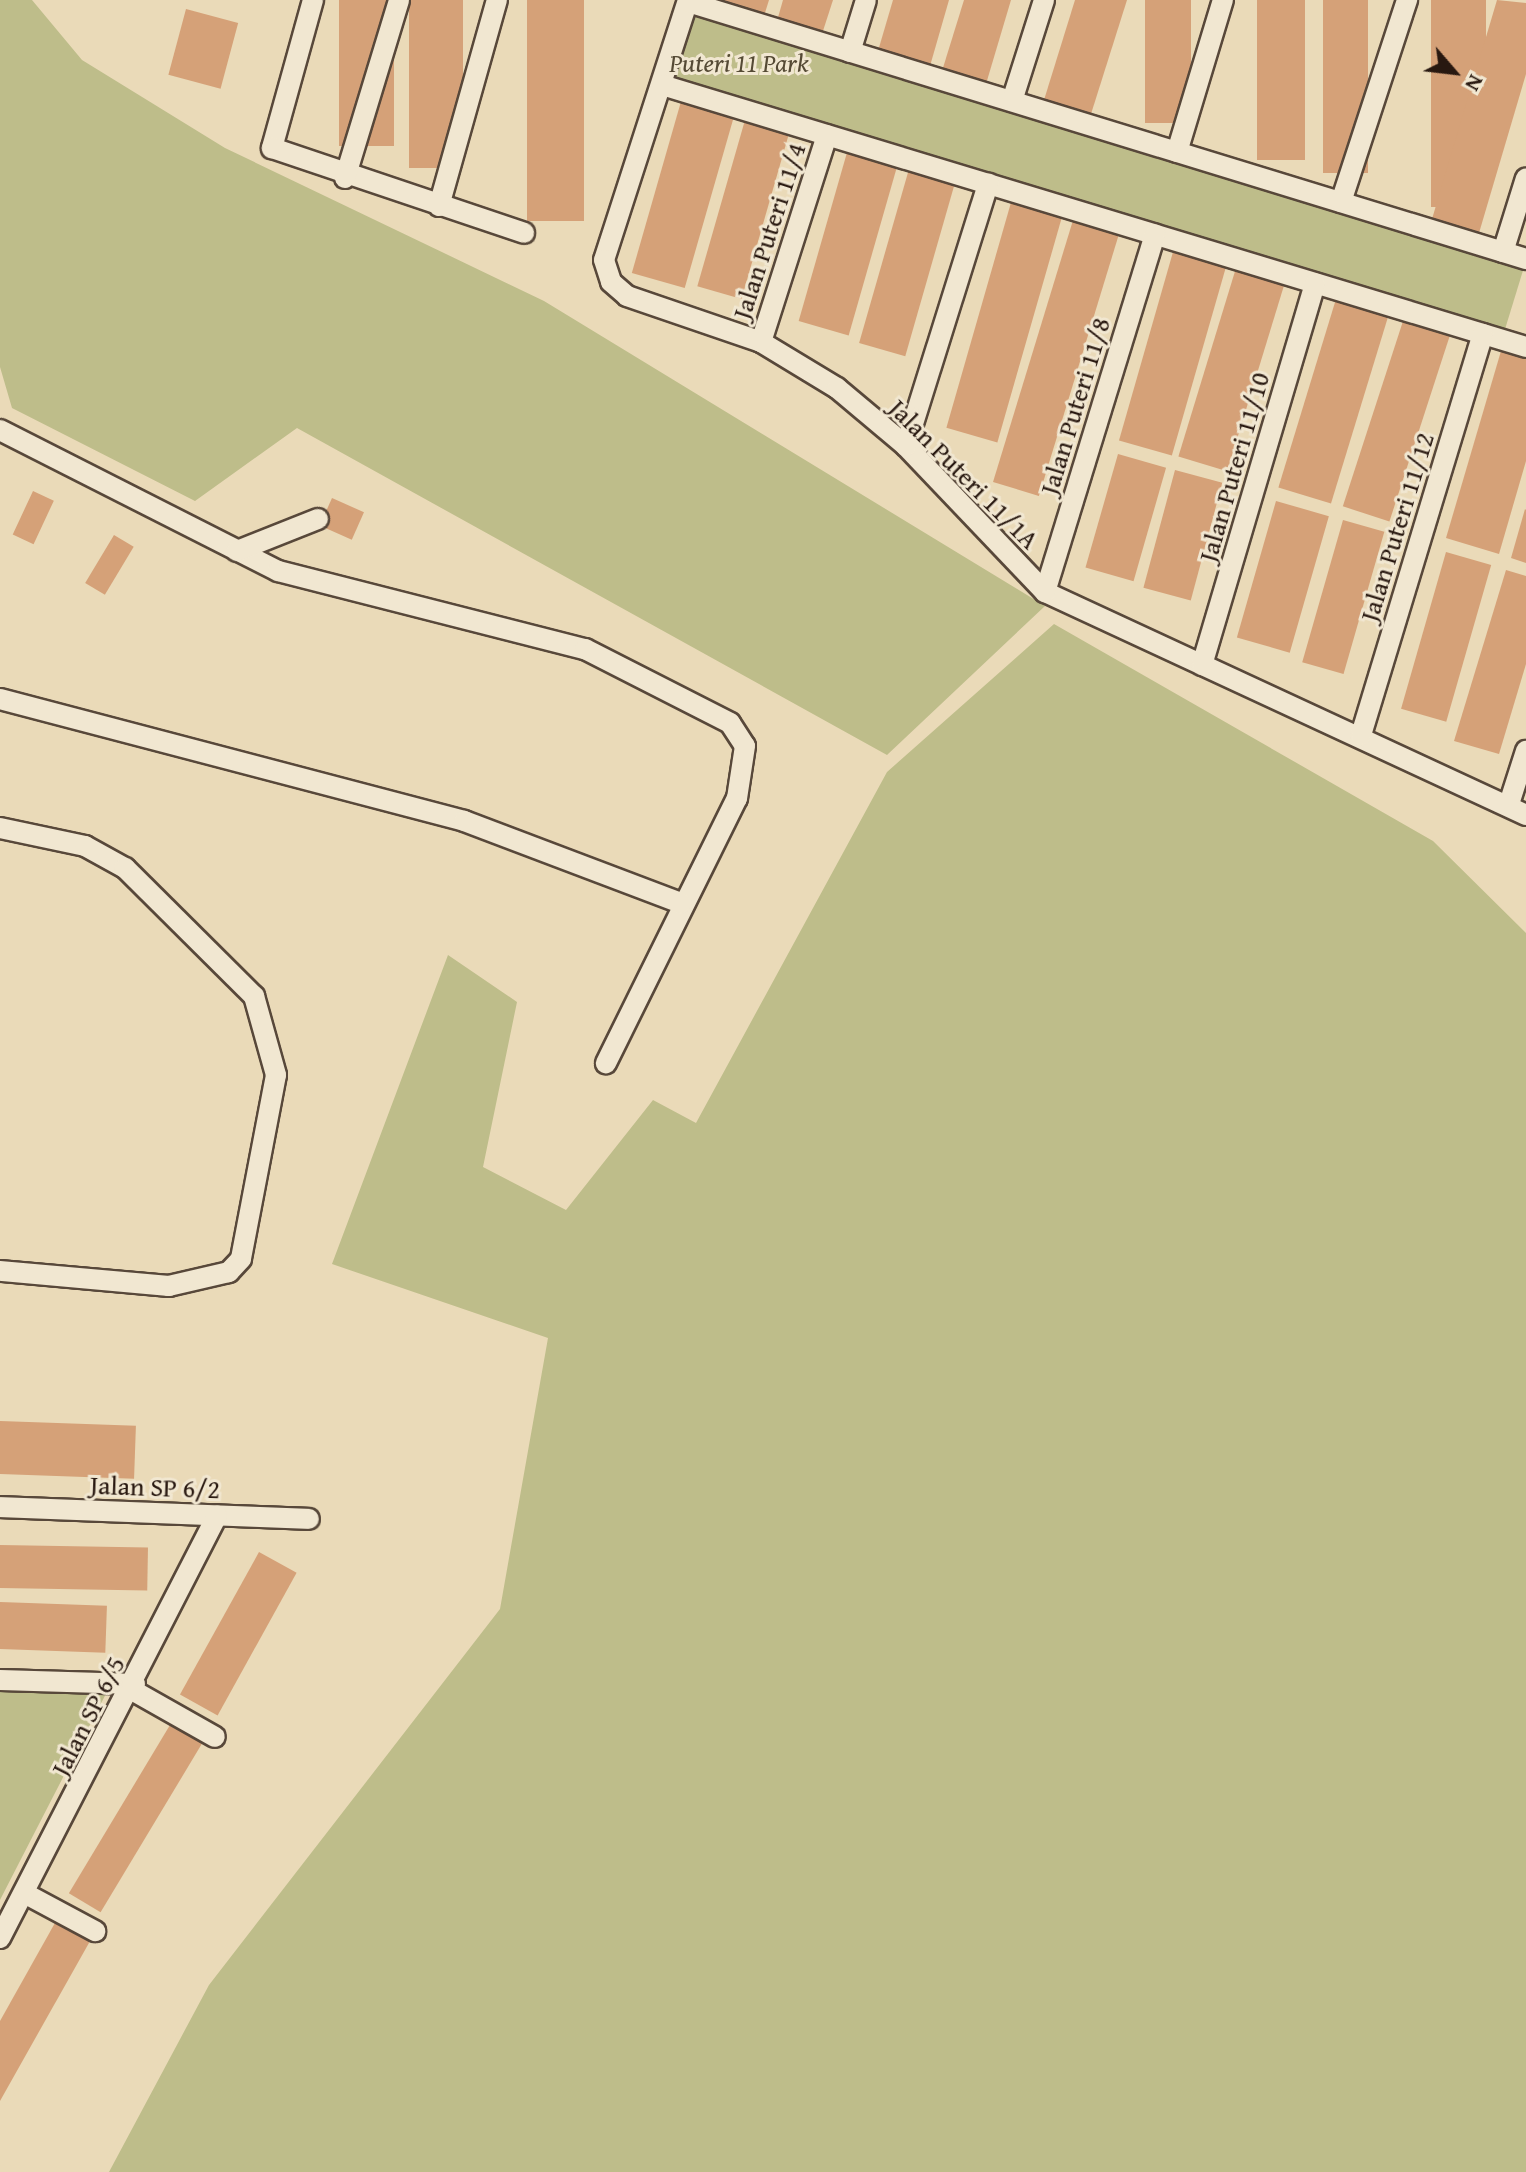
<!DOCTYPE html>
<style>
body{margin:0}
#map{position:relative;width:1526px;height:2172px;overflow:hidden;background:#eadab8;font-family:"Gentium Book Plus",serif}
div>[style]{position:absolute}
.green>*{inset:0;background:#bebd8a;transform-origin:0 0}
.building>*{inset:0;background:#d5a178;transform-origin:0 0}
.roads{filter:drop-shadow(2px 0 #58483a) drop-shadow(-2px 0 #58483a) drop-shadow(0 2px #58483a) drop-shadow(0 -2px #58483a)}
.minor>*{height:20px;margin:-10px;padding:0 10px;transform-origin:10px;border-radius:10px;background:#f1e7d1}
span{translate:-50% -50%;white-space:nowrap;text-align:center;line-height:1.15;-webkit-text-stroke:6px #f1e7d1;paint-order:stroke}
.park-label{font-size:26px;color:#554a35;font-style:italic}
.street-label{font-size:26px;color:#281810}
.north{position:absolute;left:1414px;top:32px;width:80px;height:80px;-webkit-text-stroke:6px #f1e7d1;paint-order:stroke;rotate:118deg;font-size:22px;font-weight:700;line-height:32px;text-align:center;color:#281810}
.north::after{content:'';display:block;margin:auto;width:28px;height:36px;background:#281810;clip-path:polygon(50% 0,100% 100%,50% 72%,0 100%)}
</style>
<div id="map">
<div class="green">
<div style="clip-path:polygon(0 0,32px 0,82px 60px,225px 148px,544px 301px,1045px 606px,887px 755px,297px 428px,195px 501px,12px 408px,0 367px)"></div>
<div style="left:688px;top:2px;width:877px;height:87px;rotate:17deg"></div>
<div style="clip-path:polygon(1054px 624px,1433px 841px,1526px 933px,1526px 2172px,109px 2172px,209px 1985px,500px 1609px,548px 1338px,332px 1264px,448px 955px,517px 1002px,483px 1167px,566px 1210px,653px 1100px,696px 1123px,887px 772px)"></div>
<div style="clip-path:polygon(111px 1684px,1px 1898px,0 1900px,0 1687px)"></div>
</div>
<div class="building">
<div style="left:339px;top:0;width:55px;height:146px"></div>
<div style="left:409px;top:0;width:54px;height:168px"></div>
<div style="left:527px;top:0;width:57px;height:221px"></div>
<div style="clip-path:polygon(713px 0,769px 0,764px 16px)"></div>
<div style="clip-path:polygon(783px 0,833px 0,822px 34px,777px 21px)"></div>
<div style="clip-path:polygon(893px 0,949px 0,930px 66px,878px 51px)"></div>
<div style="clip-path:polygon(964px 0,1011px 0,986px 84px,942px 71px)"></div>
<div style="clip-path:polygon(1075px 0,1127px 0,1091px 114px,1044px 100px)"></div>
<div style="left:1145px;top:0;width:46px;height:123px"></div>
<div style="left:1257px;top:0;width:48px;height:160px"></div>
<div style="left:1323px;top:0;width:45px;height:173px"></div>
<div style="left:1431px;top:0;width:55px;height:207px"></div>
<div style="clip-path:polygon(1497px 0,1526px 3px,1526px 74px,1479px 233px,1432px 219px)"></div>
<div style="left:186px;top:9px;width:54px;height:68px;rotate:15deg"></div>
<div style="left:682px;top:98px;width:55px;height:182px;rotate:16deg"></div>
<div style="left:745px;top:120px;width:46px;height:173px;rotate:16deg"></div>
<div style="left:848px;top:149px;width:52px;height:179px;rotate:16deg"></div>
<div style="left:909px;top:169px;width:48px;height:181px;rotate:16deg"></div>
<div style="left:1012px;top:199px;width:53px;height:238px;rotate:16deg"></div>
<div style="left:1074px;top:217px;width:48px;height:277px;rotate:17deg"></div>
<div style="left:1173px;top:252px;width:55px;height:196px;rotate:16deg"></div>
<div style="left:1236px;top:268px;width:51px;height:197px;rotate:17deg"></div>
<div style="left:1336px;top:299px;width:55px;height:197px;rotate:17deg"></div>
<div style="left:1404px;top:318px;width:49px;height:198px;rotate:18deg"></div>
<div style="clip-path:polygon(1501px 351px,1526px 358px,1526px 461px,1499px 554px,1446px 538px)"></div>
<div style="left:1118px;top:454px;width:50px;height:118px;rotate:16deg"></div>
<div style="left:1175px;top:470px;width:49px;height:122px;rotate:15deg"></div>
<div style="left:33px;top:491px;width:23px;height:48px;rotate:25deg"></div>
<div style="left:332px;top:498px;width:35px;height:30px;rotate:24deg"></div>
<div style="left:1276px;top:501px;width:55px;height:142px;rotate:16deg"></div>
<div style="clip-path:polygon(1525px 509px,1526px 510px,1526px 563px,1511px 558px)"></div>
<div style="left:1343px;top:520px;width:43px;height:148px;rotate:16deg"></div>
<div style="left:114px;top:535px;width:23px;height:56px;rotate:31deg"></div>
<div style="left:1446px;top:552px;width:47px;height:163px;rotate:16deg"></div>
<div style="clip-path:polygon(1506px 570px,1526px 576px,1526px 664px,1499px 754px,1454px 741px)"></div>
<div style="left:0;top:1421px;width:136px;height:53px;rotate:2deg"></div>
<div style="left:0;top:1545px;width:148px;height:43px;rotate:1deg"></div>
<div style="left:259px;top:1552px;width:43px;height:163px;rotate:29deg"></div>
<div style="left:0;top:1602px;width:107px;height:47px;rotate:2deg"></div>
<div style="left:176px;top:1715px;width:37px;height:208px;rotate:31deg"></div>
<div style="clip-path:polygon(60px 1914px,94px 1934px,0 2101px,0 2021px)"></div>
</div>
<div class="roads">
<div class="minor">
<div style="left:313px;top:0;width:154px;rotate:105.5deg"></div>
<div style="left:272px;top:148px;width:266px;rotate:18.6deg"></div>
<div style="left:688px;top:0;width:273px;rotate:107.9deg"></div>
<div style="left:604px;top:260px;width:23px;rotate:72deg"></div>
<div style="left:611px;top:282px;width:21px;rotate:41deg"></div>
<div style="left:627px;top:296px;width:142px;rotate:18.9deg"></div>
<div style="left:761px;top:342px;width:89px;rotate:31.2deg"></div>
<div style="left:837px;top:388px;width:90px;rotate:40deg"></div>
<div style="left:906px;top:446px;width:202px;rotate:46.4deg"></div>
<div style="left:1045px;top:592px;width:530px;rotate:24.87deg"></div>
<div style="left:688px;top:2px;width:877px;rotate:17.05deg"></div>
<div style="left:850px;top:52px;width:54px;rotate:-72.9deg"></div>
<div style="left:662px;top:85px;width:903px;rotate:16.87deg"></div>
<div style="left:1012px;top:101px;width:106px;rotate:-72.4deg"></div>
<div style="left:1177px;top:152px;width:159px;rotate:-73.2deg"></div>
<div style="left:345px;top:178px;width:186px;rotate:-73.1deg"></div>
<div style="left:1341px;top:202px;width:213px;rotate:-71.9deg"></div>
<div style="left:439px;top:206px;width:214px;rotate:-74.3deg"></div>
<div style="left:1503px;top:252px;width:77px;rotate:-72.7deg"></div>
<div style="left:761px;top:342px;width:217px;rotate:-72.3deg"></div>
<div style="left:0;top:430px;width:312px;rotate:26.9deg"></div>
<div style="left:278px;top:571px;width:317px;rotate:14.3deg"></div>
<div style="left:585px;top:649px;width:163px;rotate:27deg"></div>
<div style="left:730px;top:723px;width:27px;rotate:57deg"></div>
<div style="left:745px;top:746px;width:53px;rotate:98.7deg"></div>
<div style="left:737px;top:798px;width:296px;rotate:116.3deg"></div>
<div style="left:906px;top:446px;width:275px;rotate:-72.6deg"></div>
<div style="left:237px;top:551px;width:87px;rotate:-21.6deg"></div>
<div style="left:1045px;top:592px;width:374px;rotate:-72.9deg"></div>
<div style="left:1202px;top:665px;width:398px;rotate:-73.5deg"></div>
<div style="left:0;top:699px;width:480px;rotate:14.7deg"></div>
<div style="left:464px;top:821px;width:232px;rotate:20.7deg"></div>
<div style="left:1361px;top:735px;width:419px;rotate:-73.1deg"></div>
<div style="left:1509px;top:804px;width:56px;rotate:-72.2deg"></div>
<div style="left:0;top:828px;width:87px;rotate:12deg"></div>
<div style="left:85px;top:846px;width:46px;rotate:28.8deg"></div>
<div style="left:125px;top:868px;width:182px;rotate:44.8deg"></div>
<div style="left:254px;top:996px;width:82px;rotate:74.4deg"></div>
<div style="left:276px;top:1075px;width:187px;rotate:100.8deg"></div>
<div style="left:241px;top:1259px;width:18px;rotate:133deg"></div>
<div style="left:229px;top:1272px;width:62px;rotate:166.9deg"></div>
<div style="left:169px;top:1286px;width:170px;rotate:-174.9deg"></div>
<div style="left:0;top:1507px;width:309px;rotate:2.2deg"></div>
<div style="left:0;top:1680px;width:135px;rotate:1.7deg"></div>
<div style="left:132px;top:1690px;width:95px;rotate:29.5deg"></div>
<div style="left:24px;top:1893px;width:81px;rotate:28.2deg"></div>
<div style="left:0;top:1938px;width:475px;rotate:-62.8deg"></div>
</div>
</div>
<div class="park-label">
<span style="left:739px;top:63px">Puteri 11 Park</span>
</div>
<div class="street-label">
<span style="left:769px;top:231px;rotate:-72deg">Jalan Puteri 11/4</span>
<span style="left:1075px;top:406px;rotate:-73deg">Jalan Puteri 11/8</span>
<span style="left:1234px;top:467px;rotate:-74deg">Jalan Puteri 11/10</span>
<span style="left:964px;top:474px;rotate:45deg">Jalan Puteri 11/1A</span>
<span style="left:1397px;top:527px;rotate:-73deg">Jalan Puteri 11/12</span>
<span style="left:155px;top:1487px;rotate:2deg">Jalan SP 6/2</span>
<span style="left:88px;top:1716px;rotate:-63deg">Jalan SP 6/5</span>
</div>
<div class="north">N</div>
</div>
